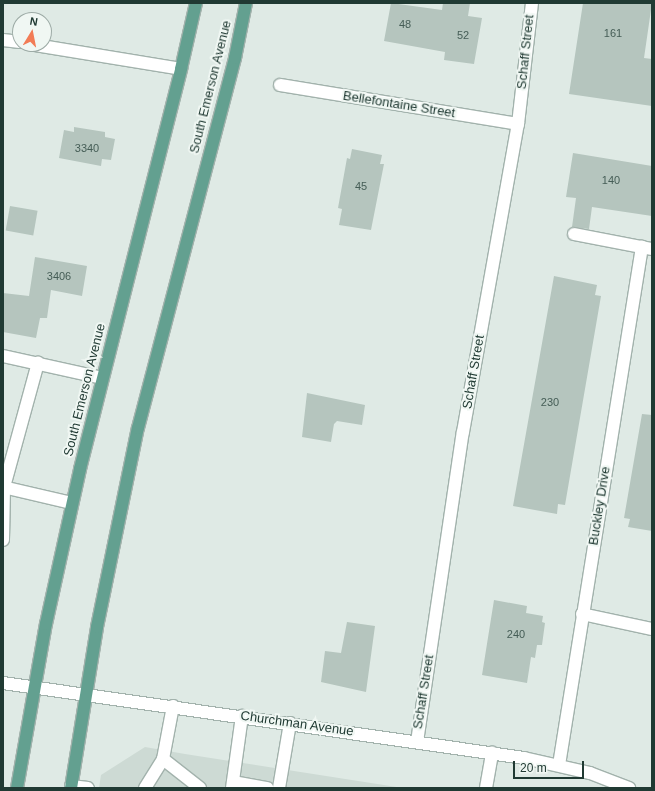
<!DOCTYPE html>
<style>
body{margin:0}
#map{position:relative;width:655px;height:791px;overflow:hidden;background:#dfeae5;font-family:Helvetica,sans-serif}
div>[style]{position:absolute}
.built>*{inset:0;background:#cddad4}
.building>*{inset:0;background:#b5c5be;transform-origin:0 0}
.roads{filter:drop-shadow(1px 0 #a2b2ac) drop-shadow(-1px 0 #a2b2ac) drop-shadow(0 1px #a2b2ac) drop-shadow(0 -1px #a2b2ac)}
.lane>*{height:12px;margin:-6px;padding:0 6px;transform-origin:6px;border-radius:6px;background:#fff}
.street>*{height:12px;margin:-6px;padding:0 6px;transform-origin:6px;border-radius:6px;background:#fff}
.secondary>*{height:12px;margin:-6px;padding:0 6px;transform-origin:6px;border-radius:6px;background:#fff}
.primary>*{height:12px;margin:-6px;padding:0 6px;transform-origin:6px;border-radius:6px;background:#63a090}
span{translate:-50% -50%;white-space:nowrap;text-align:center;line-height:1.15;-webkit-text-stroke:4px #f0f7f3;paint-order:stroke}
.number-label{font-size:11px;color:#455d56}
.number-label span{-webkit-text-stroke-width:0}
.street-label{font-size:13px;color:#203a33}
.frame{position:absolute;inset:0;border:4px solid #203a33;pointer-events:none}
.north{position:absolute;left:12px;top:12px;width:40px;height:40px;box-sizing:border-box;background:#f0f7f3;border:1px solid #9daba6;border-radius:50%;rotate:10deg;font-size:11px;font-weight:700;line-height:16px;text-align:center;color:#203a33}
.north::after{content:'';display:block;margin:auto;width:14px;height:18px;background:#f27c56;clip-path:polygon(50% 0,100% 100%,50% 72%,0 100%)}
.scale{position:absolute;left:513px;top:761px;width:71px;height:18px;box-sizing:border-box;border:2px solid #203a33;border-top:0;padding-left:5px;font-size:12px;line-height:14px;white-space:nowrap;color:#203a33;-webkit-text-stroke:3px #f0f7f3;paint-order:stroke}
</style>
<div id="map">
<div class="built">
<div style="clip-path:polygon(145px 747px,185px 754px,403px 788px,99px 788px,101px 775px)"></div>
</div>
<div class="building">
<div style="clip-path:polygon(391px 3px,442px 10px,443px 3px,470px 3px,468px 16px,482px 18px,474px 64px,444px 60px,445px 52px,384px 41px)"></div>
<div style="clip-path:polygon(583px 3px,652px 3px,644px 58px,652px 59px,652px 106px,569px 94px)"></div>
<div style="clip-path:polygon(74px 127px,105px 132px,105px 137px,115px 139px,111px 160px,102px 159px,101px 166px,59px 158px,64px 130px,74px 132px)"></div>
<div style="clip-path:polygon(352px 149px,382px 155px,380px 164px,384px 164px,371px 230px,339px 225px,342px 209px,338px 208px,347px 158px,350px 159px)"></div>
<div style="clip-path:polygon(573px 153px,652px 166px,652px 216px,592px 207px,589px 229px,572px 227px,576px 198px,566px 197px)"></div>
<div style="left:10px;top:206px;width:28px;height:25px;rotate:10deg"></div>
<div style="clip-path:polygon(35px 257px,87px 266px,82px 296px,51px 290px,47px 318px,40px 318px,36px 338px,3px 332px,3px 293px,29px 296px)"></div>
<div style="clip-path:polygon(554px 276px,597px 285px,595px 295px,601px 296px,565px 505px,558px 504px,557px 514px,513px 506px)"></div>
<div style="clip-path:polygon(307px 393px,365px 405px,362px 425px,337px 421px,334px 424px,331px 442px,302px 437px)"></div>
<div style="clip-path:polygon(642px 414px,652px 415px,652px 531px,628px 527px,630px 519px,624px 518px)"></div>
<div style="clip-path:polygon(494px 600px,527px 606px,526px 613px,543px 616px,542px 622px,545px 623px,542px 645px,537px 645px,535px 658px,531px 657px,527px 683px,482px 675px)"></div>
<div style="clip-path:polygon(347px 622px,375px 626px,366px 692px,321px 682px,325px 651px,341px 653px)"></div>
</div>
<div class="roads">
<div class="lane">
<div style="left:3px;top:356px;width:101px;rotate:12.5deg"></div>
<div style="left:3px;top:487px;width:71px;rotate:13.1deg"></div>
<div style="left:3px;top:540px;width:53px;rotate:-88.9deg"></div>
<div style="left:4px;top:487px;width:129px;rotate:-74.7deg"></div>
<div style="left:163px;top:759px;width:54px;rotate:-79.3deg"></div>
<div style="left:233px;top:782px;width:35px;rotate:10deg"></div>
<div style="left:71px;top:786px;width:17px;rotate:7deg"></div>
<div style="left:145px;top:788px;width:34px;rotate:-58deg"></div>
<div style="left:163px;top:759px;width:47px;rotate:38.1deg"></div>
<div style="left:232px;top:788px;width:73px;rotate:-82.1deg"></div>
<div style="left:279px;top:788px;width:66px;rotate:-80.4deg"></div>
<div style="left:486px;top:788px;width:36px;rotate:-80deg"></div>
</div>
<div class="street">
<div style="left:3px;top:40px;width:17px;rotate:7deg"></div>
<div style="left:29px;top:44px;width:154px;rotate:9.3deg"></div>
<div style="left:280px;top:85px;width:241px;rotate:9.3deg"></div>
<div style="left:574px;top:234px;width:79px;rotate:10.9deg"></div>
<div style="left:582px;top:614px;width:72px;rotate:12.1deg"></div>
<div style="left:417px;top:742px;width:313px;rotate:-81.6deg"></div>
<div style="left:463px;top:432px;width:313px;rotate:-79.9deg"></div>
<div style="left:518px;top:124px;width:122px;rotate:-83.4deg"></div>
<div style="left:559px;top:765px;width:525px;rotate:-80.9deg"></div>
</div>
<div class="secondary">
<div style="left:3px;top:683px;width:526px;rotate:8.19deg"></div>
<div style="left:524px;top:758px;width:68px;rotate:12.8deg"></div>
<div style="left:590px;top:773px;width:42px;rotate:21deg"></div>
</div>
<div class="primary">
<div style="left:17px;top:788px;width:167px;rotate:-80deg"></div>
<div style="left:46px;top:624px;width:159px;rotate:-77.6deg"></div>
<div style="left:80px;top:469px;width:413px;rotate:-75.8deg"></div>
<div style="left:181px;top:69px;width:68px;rotate:-77.2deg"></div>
<div style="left:71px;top:788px;width:163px;rotate:-80.8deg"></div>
<div style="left:97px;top:627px;width:203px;rotate:-78.4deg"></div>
<div style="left:138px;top:428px;width:383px;rotate:-75.3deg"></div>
<div style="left:235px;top:58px;width:56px;rotate:-78.7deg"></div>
</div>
</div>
<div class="number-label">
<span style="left:405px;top:24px">48</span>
<span style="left:613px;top:33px">161</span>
<span style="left:463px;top:35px">52</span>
<span style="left:87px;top:148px">3340</span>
<span style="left:611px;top:180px">140</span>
<span style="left:361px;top:186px">45</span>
<span style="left:59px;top:276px">3406</span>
<span style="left:550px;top:402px">230</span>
<span style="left:516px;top:634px">240</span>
</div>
<div class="street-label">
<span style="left:526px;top:52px;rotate:-84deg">Schaff Street</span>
<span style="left:211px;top:87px;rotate:-76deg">South Emerson Avenue</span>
<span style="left:399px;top:105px;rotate:9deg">Bellefontaine Street</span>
<span style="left:474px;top:372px;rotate:-80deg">Schaff Street</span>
<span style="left:85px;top:390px;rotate:-76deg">South Emerson Avenue</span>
<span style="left:600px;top:506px;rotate:-81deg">Buckley Drive</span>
<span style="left:424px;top:692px;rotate:-81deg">Schaff Street</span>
<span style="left:297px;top:724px;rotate:8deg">Churchman Avenue</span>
</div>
<div class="frame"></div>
<div class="north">N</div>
<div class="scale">20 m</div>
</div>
